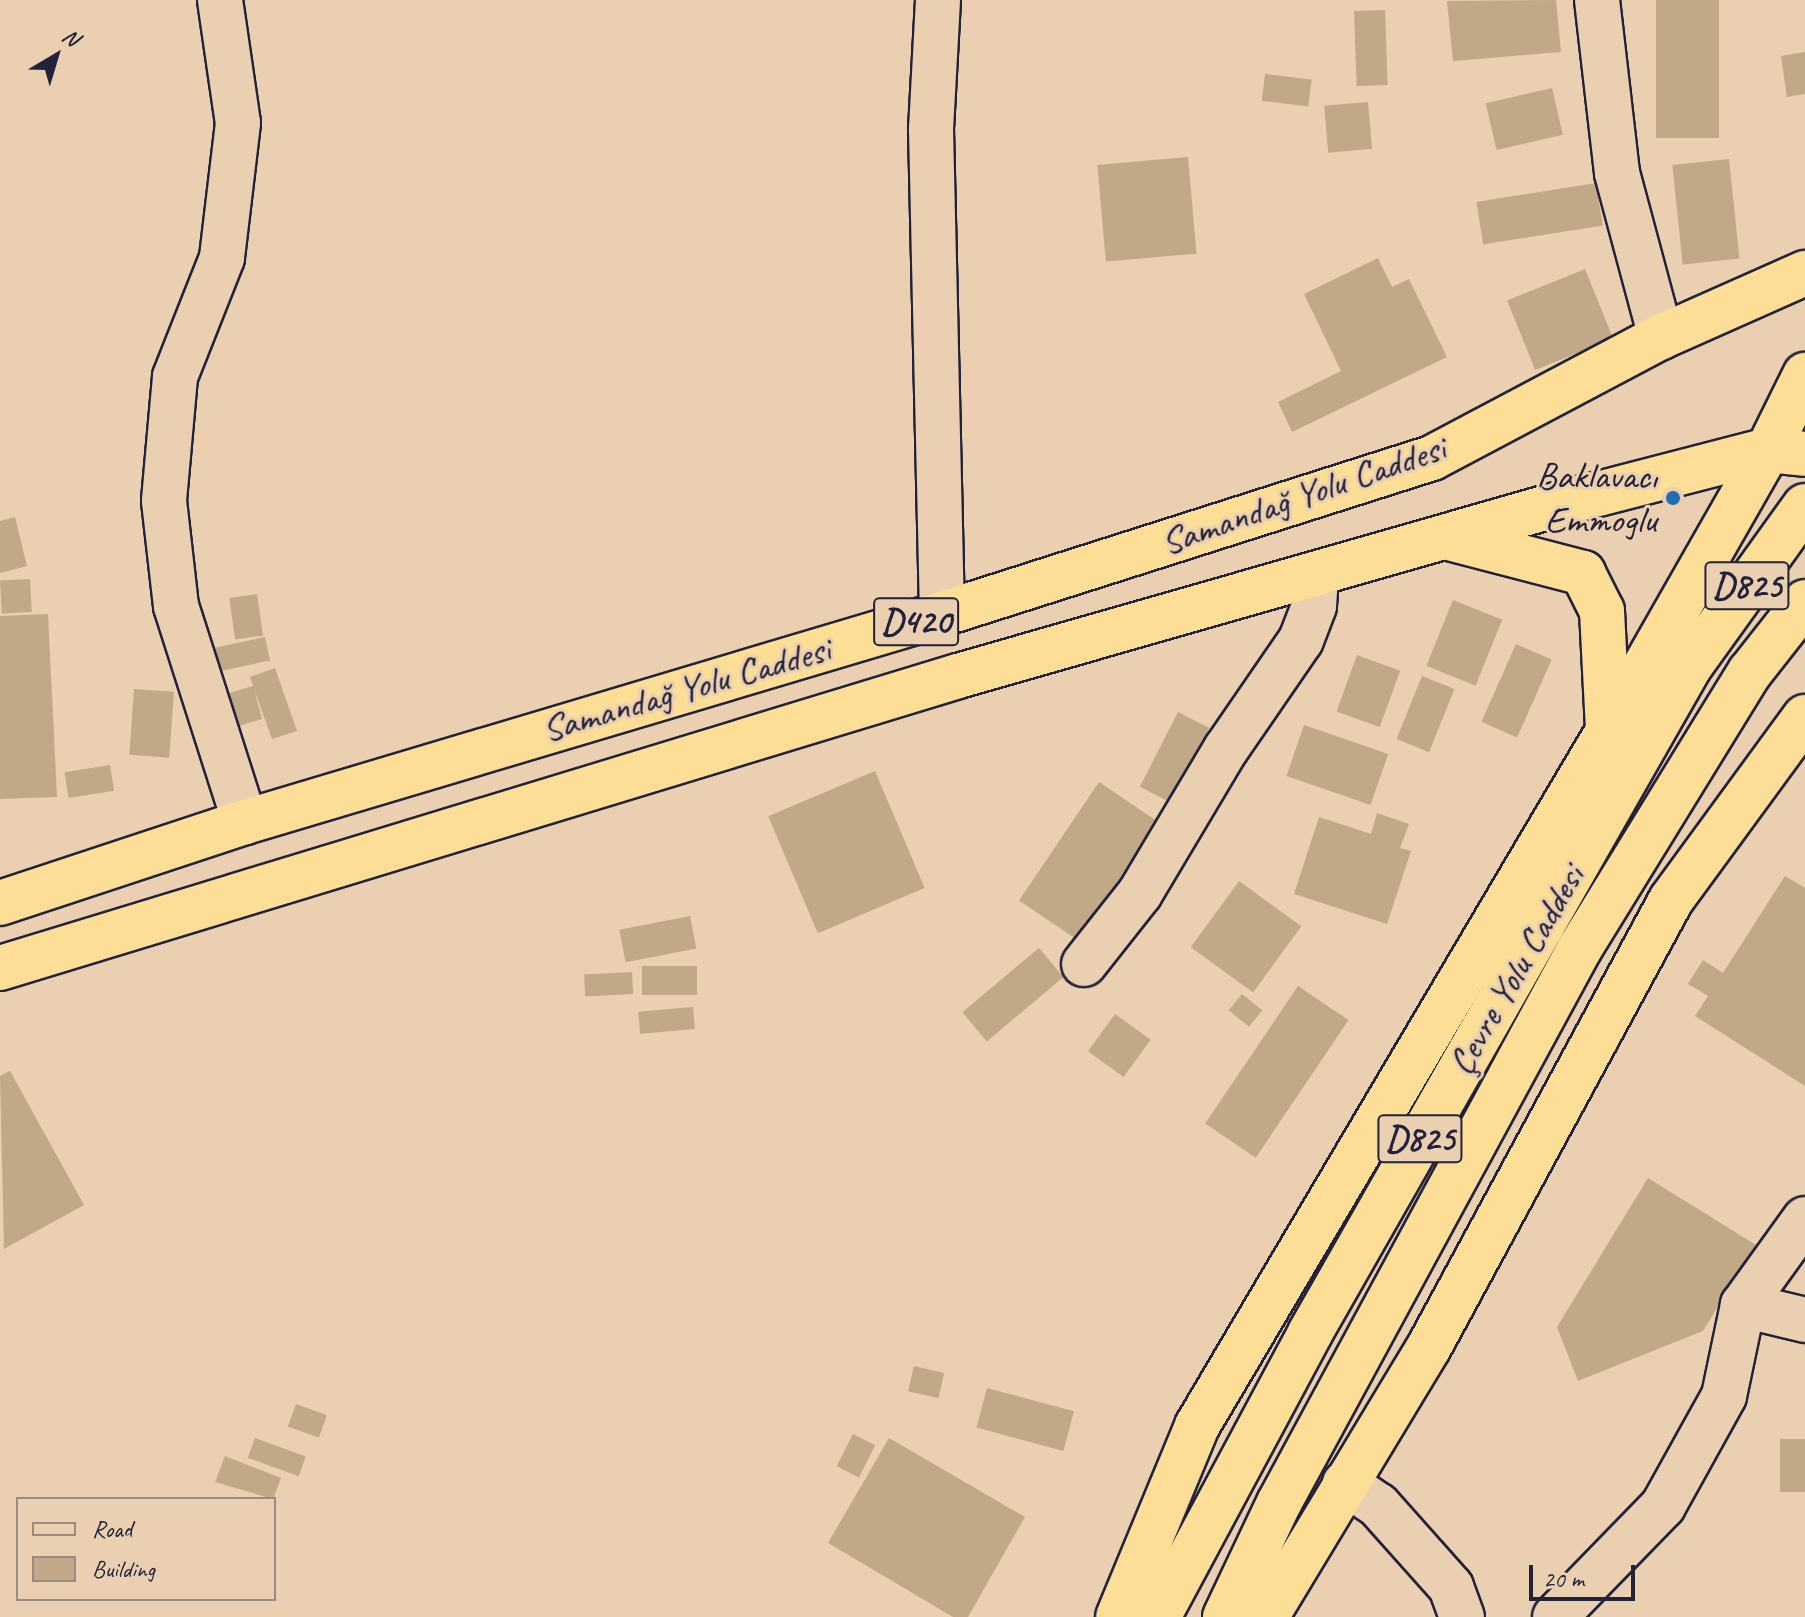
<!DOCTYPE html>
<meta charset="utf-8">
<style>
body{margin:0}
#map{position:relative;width:1805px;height:1617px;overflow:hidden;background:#eacfb1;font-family:Caveat,sans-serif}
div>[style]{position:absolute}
.building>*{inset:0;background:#c1a886;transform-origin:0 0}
.roads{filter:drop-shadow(2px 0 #22223b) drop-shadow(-2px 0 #22223b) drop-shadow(0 2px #22223b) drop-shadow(0 -2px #22223b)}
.minor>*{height:44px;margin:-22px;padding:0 22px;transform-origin:22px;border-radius:22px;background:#eacfb1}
.highway>*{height:44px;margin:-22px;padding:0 22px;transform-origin:22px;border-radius:22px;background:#fdde96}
.dots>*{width:22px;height:22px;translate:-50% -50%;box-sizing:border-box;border:4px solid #eacfb1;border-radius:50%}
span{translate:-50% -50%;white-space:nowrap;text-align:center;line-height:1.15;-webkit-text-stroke:6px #eacfb1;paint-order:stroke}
.shield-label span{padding:2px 6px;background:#eacfb1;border:2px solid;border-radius:6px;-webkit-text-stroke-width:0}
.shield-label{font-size:36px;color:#22223b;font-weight:700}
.poi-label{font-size:38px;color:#22223b}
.right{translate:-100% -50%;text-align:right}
.street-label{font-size:38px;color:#22223b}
.legend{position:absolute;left:16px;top:1497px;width:260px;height:104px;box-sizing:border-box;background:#eacfb1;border:2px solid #9a8a82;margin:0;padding:10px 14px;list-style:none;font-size:24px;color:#22223b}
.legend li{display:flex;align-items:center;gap:16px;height:40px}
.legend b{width:40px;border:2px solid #9a8a82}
.north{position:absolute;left:16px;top:16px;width:80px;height:80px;-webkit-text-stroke:6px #eacfb1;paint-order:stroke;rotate:38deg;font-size:22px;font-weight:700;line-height:32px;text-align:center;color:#22223b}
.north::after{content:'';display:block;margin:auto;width:28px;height:36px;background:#22223b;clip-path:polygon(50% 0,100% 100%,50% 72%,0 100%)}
.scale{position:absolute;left:1529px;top:1565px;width:106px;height:36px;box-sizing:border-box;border:4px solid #22223b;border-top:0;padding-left:10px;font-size:24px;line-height:28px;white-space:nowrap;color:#22223b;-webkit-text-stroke:6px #eacfb1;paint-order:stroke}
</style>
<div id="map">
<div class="building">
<div style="clip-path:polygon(1556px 0,1561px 52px,1453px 61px,1447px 1px)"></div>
<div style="left:1656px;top:0;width:63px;height:138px"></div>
<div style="left:1385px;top:10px;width:75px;height:31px;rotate:88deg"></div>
<div style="clip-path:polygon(1805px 52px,1805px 94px,1787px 97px,1781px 56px)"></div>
<div style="left:1265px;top:74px;width:47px;height:27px;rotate:7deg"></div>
<div style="left:1552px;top:88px;width:48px;height:68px;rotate:77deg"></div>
<div style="left:1368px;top:102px;width:47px;height:44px;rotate:85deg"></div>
<div style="left:1188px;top:157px;width:97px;height:91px;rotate:85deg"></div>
<div style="left:1729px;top:159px;width:100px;height:57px;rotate:84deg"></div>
<div style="left:1596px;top:183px;width:43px;height:121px;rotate:81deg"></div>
<div style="clip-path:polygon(1378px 258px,1392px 287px,1409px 279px,1447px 357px,1292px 432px,1278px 402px,1341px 371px,1304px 294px)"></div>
<div style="left:1585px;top:269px;width:75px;height:84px;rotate:68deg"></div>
<div style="clip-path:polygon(15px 517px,27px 566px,0 573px,0 521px)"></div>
<div style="left:30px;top:579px;width:33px;height:30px;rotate:87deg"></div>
<div style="left:257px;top:594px;width:42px;height:28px;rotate:82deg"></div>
<div style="left:1453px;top:600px;width:53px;height:71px;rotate:22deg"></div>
<div style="clip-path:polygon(48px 614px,57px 797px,0 799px,0 616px)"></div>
<div style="left:265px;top:637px;width:24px;height:59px;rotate:78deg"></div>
<div style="left:1516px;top:644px;width:39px;height:85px;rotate:24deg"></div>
<div style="left:1357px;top:655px;width:46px;height:60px;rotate:20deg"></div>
<div style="clip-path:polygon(275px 668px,297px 731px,272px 739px,254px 689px,262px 719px,236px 727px,226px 694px,253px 686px,250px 677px)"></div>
<div style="left:1422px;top:676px;width:35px;height:68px;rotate:22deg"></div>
<div style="left:134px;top:689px;width:40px;height:66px;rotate:4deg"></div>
<div style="left:1178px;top:712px;width:35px;height:84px;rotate:27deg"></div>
<div style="left:1304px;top:725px;width:89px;height:54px;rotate:19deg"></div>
<div style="left:110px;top:765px;width:26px;height:46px;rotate:81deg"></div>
<div style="left:875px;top:771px;width:127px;height:116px;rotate:67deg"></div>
<div style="left:1099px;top:782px;width:84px;height:143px;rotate:34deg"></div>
<div style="clip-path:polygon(1377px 813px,1409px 824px,1400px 848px,1411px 851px,1387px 924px,1294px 894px,1319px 817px,1371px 834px)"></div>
<div style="clip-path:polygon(1785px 876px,1805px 888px,1805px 1086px,1695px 1016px,1708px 996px,1688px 984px,1703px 960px,1723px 973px)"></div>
<div style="left:1239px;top:881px;width:77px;height:82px;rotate:36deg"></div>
<div style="left:690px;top:916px;width:33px;height:72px;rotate:79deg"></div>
<div style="left:1039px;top:948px;width:38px;height:100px;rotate:50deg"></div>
<div style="left:642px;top:966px;width:55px;height:29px"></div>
<div style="left:632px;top:972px;width:22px;height:48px;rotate:87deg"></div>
<div style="left:1298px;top:986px;width:61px;height:166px;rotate:34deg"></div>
<div style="left:1242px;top:994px;width:26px;height:21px;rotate:39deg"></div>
<div style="left:693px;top:1007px;width:22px;height:55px;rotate:85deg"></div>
<div style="left:1115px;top:1014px;width:44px;height:46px;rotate:36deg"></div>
<div style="clip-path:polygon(10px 1071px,84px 1205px,4px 1249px,0 1076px)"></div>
<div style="clip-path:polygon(1648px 1178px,1756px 1245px,1703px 1331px,1578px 1381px,1557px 1327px)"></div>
<div style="left:914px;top:1366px;width:31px;height:26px;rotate:13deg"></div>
<div style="left:987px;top:1388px;width:90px;height:41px;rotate:15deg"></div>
<div style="left:296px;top:1404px;width:33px;height:24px;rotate:20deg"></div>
<div style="left:853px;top:1434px;width:25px;height:36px;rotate:27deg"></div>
<div style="left:255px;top:1438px;width:54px;height:21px;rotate:20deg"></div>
<div style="clip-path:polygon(889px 1438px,1025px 1517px,968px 1617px,953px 1617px,828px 1543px)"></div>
<div style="left:1780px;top:1439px;width:25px;height:53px"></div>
<div style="clip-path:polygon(225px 1456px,281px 1478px,273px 1499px,215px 1482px)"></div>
</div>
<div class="roads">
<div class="minor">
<div style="left:220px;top:0;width:124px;rotate:81.7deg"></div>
<div style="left:238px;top:123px;width:136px;rotate:96.8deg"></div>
<div style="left:222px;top:258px;width:128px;rotate:111.6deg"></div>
<div style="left:175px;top:377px;width:124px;rotate:95.1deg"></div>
<div style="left:164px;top:501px;width:106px;rotate:83.5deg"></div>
<div style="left:176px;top:606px;width:227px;rotate:72.3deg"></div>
<div style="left:938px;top:0;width:129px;rotate:93.1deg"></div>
<div style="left:931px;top:129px;width:485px;rotate:88.7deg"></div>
<div style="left:1597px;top:0;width:174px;rotate:83.4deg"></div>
<div style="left:1617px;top:173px;width:170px;rotate:75deg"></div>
<div style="left:1084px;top:964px;width:90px;rotate:-51.7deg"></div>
<div style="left:1140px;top:893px;width:168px;rotate:-59.2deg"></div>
<div style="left:1226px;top:749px;width:132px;rotate:-55.5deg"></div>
<div style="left:1301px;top:640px;width:36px;rotate:-69deg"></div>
<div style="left:1314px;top:606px;width:32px;rotate:-86deg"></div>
<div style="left:1743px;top:1305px;width:64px;rotate:13.6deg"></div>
<div style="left:1345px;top:1483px;width:40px;rotate:34deg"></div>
<div style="left:1378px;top:1505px;width:110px;rotate:48.3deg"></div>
<div style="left:1451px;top:1587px;width:32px;rotate:70deg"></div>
<div style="left:1555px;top:1617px;width:155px;rotate:-45.8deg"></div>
<div style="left:1663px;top:1506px;width:126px;rotate:-61deg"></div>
<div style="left:1724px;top:1396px;width:93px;rotate:-78.2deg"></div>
<div style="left:1743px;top:1305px;width:106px;rotate:-54.2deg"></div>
</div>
<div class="highway">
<div style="left:1445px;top:537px;width:143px;rotate:14.6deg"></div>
<div style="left:1583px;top:573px;width:42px;rotate:63.4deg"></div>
<div style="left:1602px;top:611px;width:120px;rotate:87.1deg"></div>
<div style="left:0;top:903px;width:258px;rotate:-18.3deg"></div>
<div style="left:245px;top:822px;width:727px;rotate:-16.62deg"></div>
<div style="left:942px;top:614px;width:514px;rotate:-17.66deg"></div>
<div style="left:1432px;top:458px;width:259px;rotate:-27.9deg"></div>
<div style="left:1661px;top:337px;width:158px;rotate:-24deg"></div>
<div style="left:0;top:968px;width:1002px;rotate:-16.95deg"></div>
<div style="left:958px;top:676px;width:614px;rotate:-15.98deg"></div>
<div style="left:1548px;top:507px;width:227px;rotate:-14.5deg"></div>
<div style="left:1768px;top:450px;width:37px;rotate:6deg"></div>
<div style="left:1118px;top:1617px;width:207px;rotate:-67.5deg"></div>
<div style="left:1197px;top:1426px;width:807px;rotate:-59.4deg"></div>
<div style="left:1608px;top:731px;width:323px;rotate:-60.3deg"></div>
<div style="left:1768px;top:450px;width:84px;rotate:-63.7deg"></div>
<div style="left:1158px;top:1617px;width:322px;rotate:-61.8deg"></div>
<div style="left:1310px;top:1333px;width:768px;rotate:-60.33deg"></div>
<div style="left:1690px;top:666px;width:197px;rotate:-54.3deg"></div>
<div style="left:1225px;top:1617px;width:126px;rotate:-64.7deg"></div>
<div style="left:1279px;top:1503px;width:631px;rotate:-61.53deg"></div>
<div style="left:1580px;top:948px;width:324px;rotate:-58.4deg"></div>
<div style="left:1750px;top:672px;width:89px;rotate:-51.8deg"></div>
<div style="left:1266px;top:1617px;width:315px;rotate:-58.9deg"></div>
<div style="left:1429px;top:1347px;width:508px;rotate:-61.57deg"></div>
<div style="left:1671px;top:900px;width:227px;rotate:-53.8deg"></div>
</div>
</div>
<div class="dots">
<div style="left:1673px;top:498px;background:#1f6fb2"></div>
</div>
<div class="shield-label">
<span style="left:1747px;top:586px">D825</span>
<span style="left:916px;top:622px">D420</span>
<span style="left:1420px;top:1139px">D825</span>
</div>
<div class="poi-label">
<span class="right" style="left:1657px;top:498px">Baklavacı<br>Emmoglu</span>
</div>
<div class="street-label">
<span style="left:1303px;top:495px;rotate:-19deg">Samandağ Yolu Caddesi</span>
<span style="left:686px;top:689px;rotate:-16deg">Samandağ Yolu Caddesi</span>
<span style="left:1516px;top:970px;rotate:-60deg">Çevre Yolu Caddesi</span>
</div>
<ul class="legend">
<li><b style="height:10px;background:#eacfb1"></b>Road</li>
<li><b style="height:22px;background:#c1a886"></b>Building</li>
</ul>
<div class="north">N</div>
<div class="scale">20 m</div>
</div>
